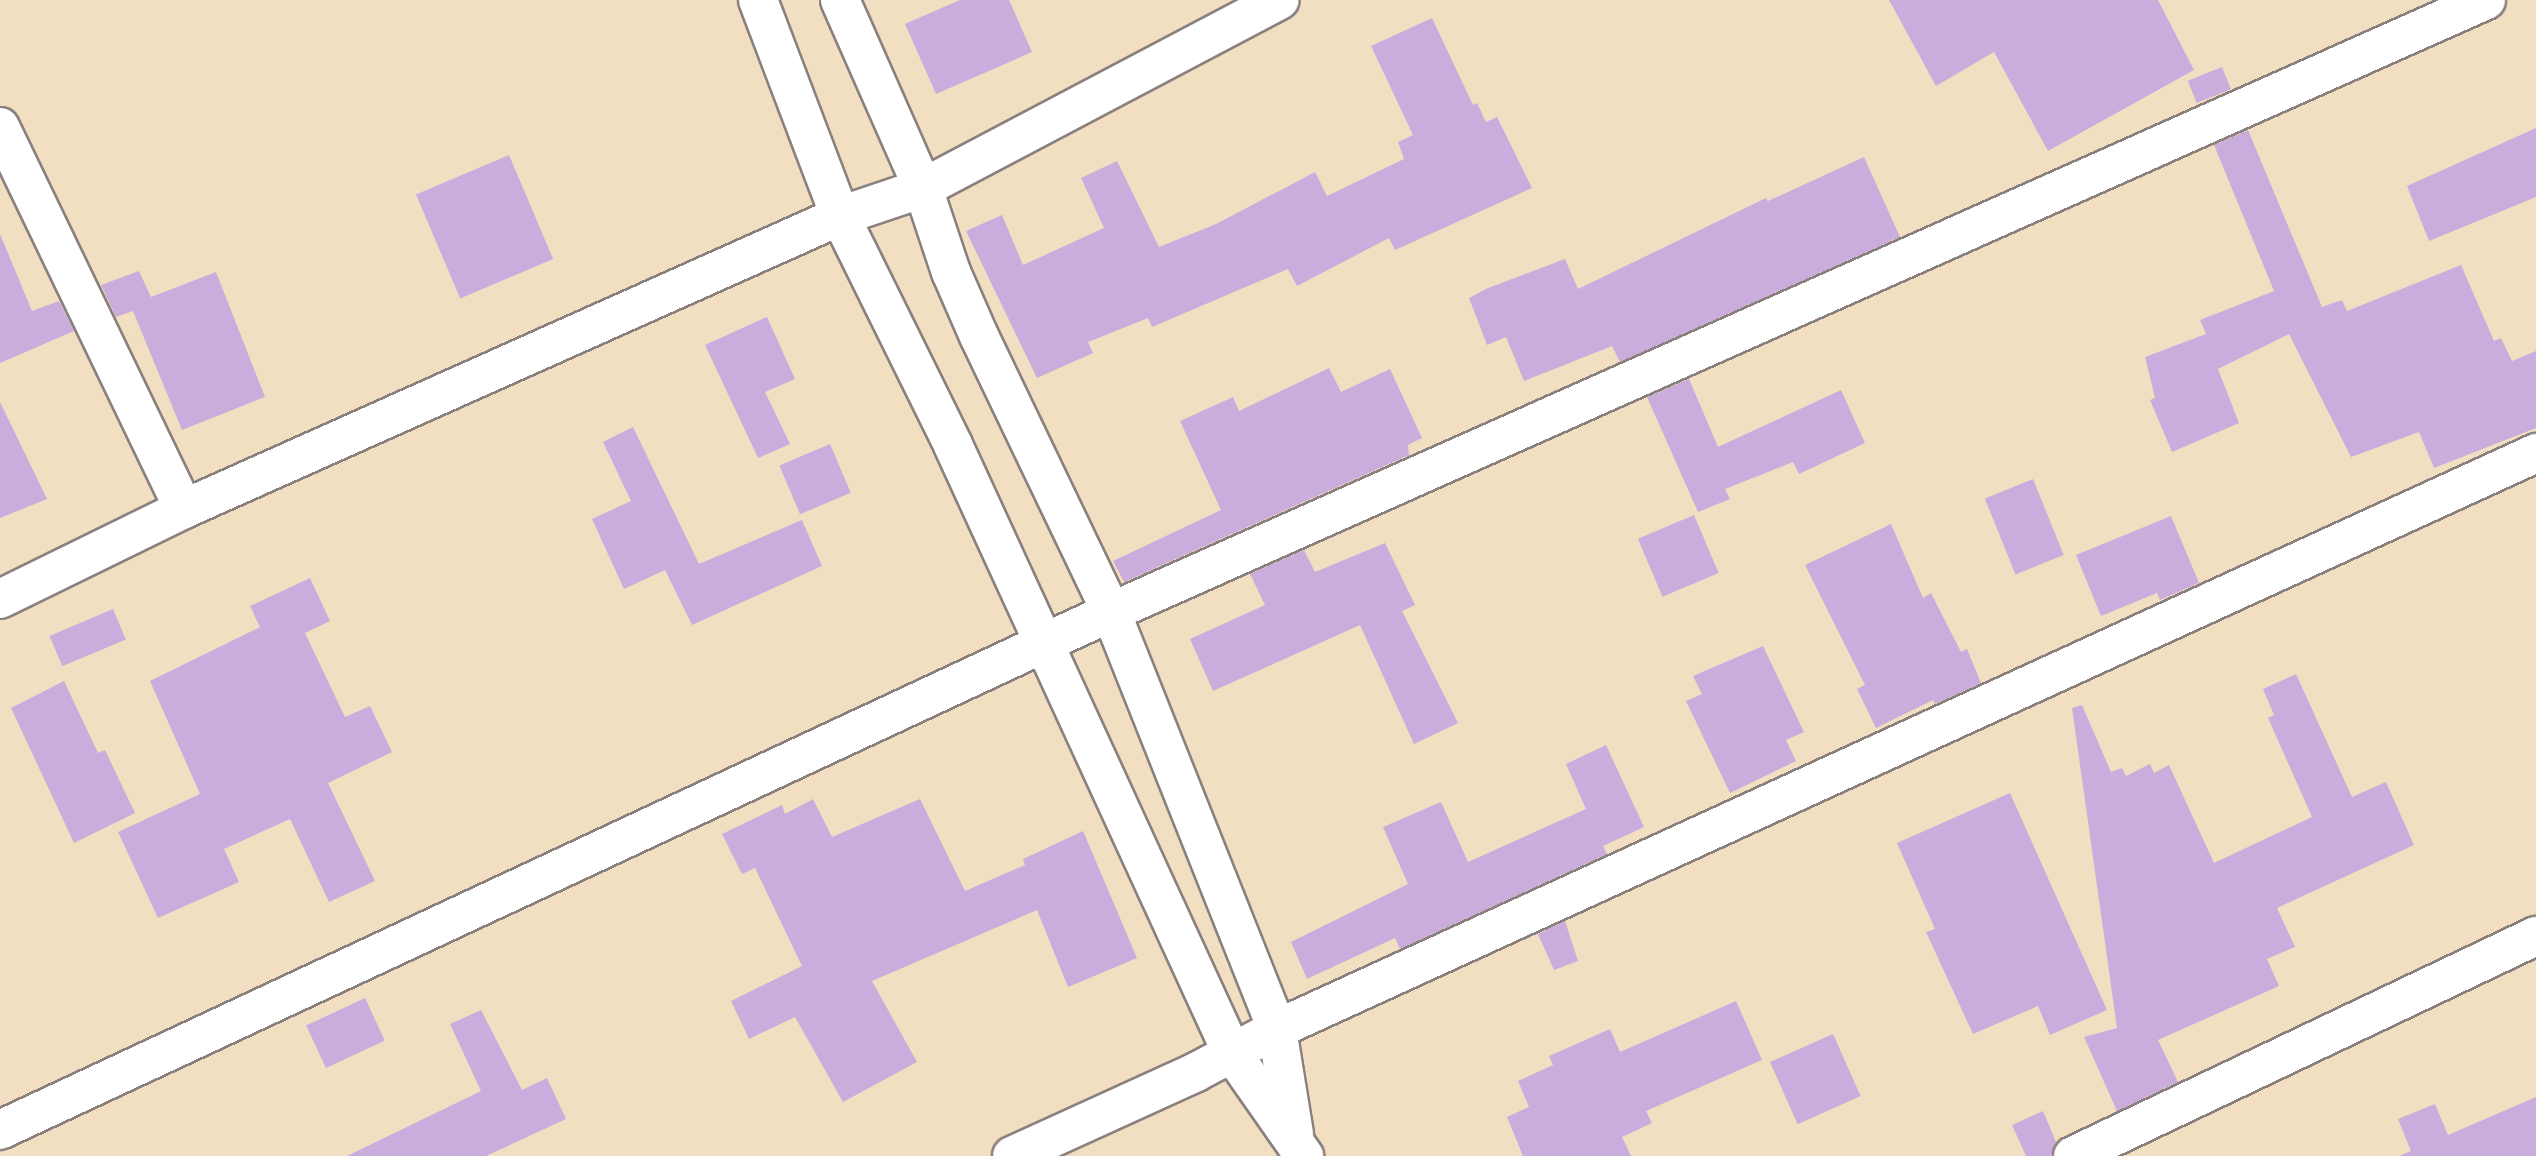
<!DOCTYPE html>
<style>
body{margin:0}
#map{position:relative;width:2536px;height:1156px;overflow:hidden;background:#f2dec1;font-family:"Libre Caslon Text",serif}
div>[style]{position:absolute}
.building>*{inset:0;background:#cbaddd;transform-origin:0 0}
.roads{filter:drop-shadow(2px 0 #8a807e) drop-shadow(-2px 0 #8a807e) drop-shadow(0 2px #8a807e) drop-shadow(0 -2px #8a807e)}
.minor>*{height:38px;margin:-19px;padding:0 19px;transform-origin:19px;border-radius:19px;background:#fff}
span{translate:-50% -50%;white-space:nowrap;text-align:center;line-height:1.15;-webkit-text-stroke:6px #f6f6f2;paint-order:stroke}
</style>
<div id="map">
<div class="building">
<div style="clip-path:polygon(960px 0,1009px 0,1032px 52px,936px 94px,905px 24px)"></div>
<div style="clip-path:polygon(1889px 0,2158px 0,2194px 70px,2048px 151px,1994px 52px,1936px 86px)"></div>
<div style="clip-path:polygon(1432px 18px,1473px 105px,1477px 103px,1486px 122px,1497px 117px,1532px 188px,1395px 250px,1389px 238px,1297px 286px,1288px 269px,1152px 327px,1148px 318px,1088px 342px,1093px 353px,1037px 378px,966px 231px,1002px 215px,1023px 265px,1104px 228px,1081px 178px,1117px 161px,1159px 247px,1216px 224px,1315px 172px,1327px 196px,1404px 159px,1398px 142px,1413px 135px,1371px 46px)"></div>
<div style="left:2222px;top:67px;width:24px;height:37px;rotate:68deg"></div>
<div style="clip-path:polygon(2536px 128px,2536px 197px,2429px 241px,2407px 186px)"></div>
<div style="clip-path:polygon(2248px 130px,2322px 307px,2342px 300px,2347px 311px,2461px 265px,2494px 341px,2501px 338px,2512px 361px,2536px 351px,2536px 428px,2434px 468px,2419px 432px,2351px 457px,2289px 334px,2218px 369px,2239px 423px,2172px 452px,2150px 400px,2155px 398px,2145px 357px,2206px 334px,2200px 320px,2274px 291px,2214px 145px)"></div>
<div style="left:509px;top:155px;width:113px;height:101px;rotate:67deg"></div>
<div style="clip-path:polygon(1864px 157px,1900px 237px,1620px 362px,1612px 346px,1524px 381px,1506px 337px,1487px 345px,1469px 298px,1488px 288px,1565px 259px,1578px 289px,1766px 198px,1768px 201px)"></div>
<div style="clip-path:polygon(0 234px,32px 311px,59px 301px,74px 331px,0 363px)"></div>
<div style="clip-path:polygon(139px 271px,151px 297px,216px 272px,265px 397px,182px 430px,133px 311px,116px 317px,101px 285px)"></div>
<div style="clip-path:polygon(767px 317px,795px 379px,765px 392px,790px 444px,758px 458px,705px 345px)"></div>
<div style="clip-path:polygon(1329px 368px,1341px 392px,1390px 369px,1422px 438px,1408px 445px,1409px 455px,1124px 582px,1113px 561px,1221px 510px,1180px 421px,1233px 397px,1239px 411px)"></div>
<div style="clip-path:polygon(1689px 379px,1718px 447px,1841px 390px,1865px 443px,1799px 474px,1793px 462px,1725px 489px,1730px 499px,1698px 512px,1647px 397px)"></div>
<div style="clip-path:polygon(0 402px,47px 499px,0 518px)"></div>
<div style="clip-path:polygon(633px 427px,699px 564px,802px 520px,822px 566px,692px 625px,665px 570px,624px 589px,592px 519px,631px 501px,603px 442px)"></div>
<div style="left:830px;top:444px;width:53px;height:55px;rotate:67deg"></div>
<div style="left:2033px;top:479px;width:82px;height:52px;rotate:68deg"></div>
<div style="left:1694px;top:515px;width:63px;height:61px;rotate:67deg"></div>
<div style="clip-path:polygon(2171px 516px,2199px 583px,2160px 600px,2157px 593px,2101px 616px,2076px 555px)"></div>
<div style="clip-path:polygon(1891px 524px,1923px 598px,1931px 593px,1961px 652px,1967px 649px,1981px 683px,1935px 704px,1933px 700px,1876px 728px,1857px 689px,1865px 685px,1805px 565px)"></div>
<div style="clip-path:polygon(1385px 543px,1415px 605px,1402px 611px,1458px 723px,1414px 744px,1360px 625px,1213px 691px,1190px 639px,1265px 605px,1250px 574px,1304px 550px,1315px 572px)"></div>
<div style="clip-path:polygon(310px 578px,330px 621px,305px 633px,345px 717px,370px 706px,392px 752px,328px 783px,375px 881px,329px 902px,290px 819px,224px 849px,239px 882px,158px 918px,118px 832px,200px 794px,150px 681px,260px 627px,250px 606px)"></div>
<div style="left:113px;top:609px;width:33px;height:69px;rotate:67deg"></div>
<div style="clip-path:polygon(1763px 646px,1804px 732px,1786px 740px,1796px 761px,1730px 793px,1686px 701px,1702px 694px,1693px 676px)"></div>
<div style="clip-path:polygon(2296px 674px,2352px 797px,2386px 782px,2414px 845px,2277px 908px,2295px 947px,2267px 959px,2279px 986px,2158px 1040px,2178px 1082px,2117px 1111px,2084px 1037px,2117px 1028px,2072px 708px,2082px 705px,2111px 772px,2122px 768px,2126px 776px,2150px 764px,2154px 773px,2169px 765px,2214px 863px,2312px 817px,2268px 718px,2274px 715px,2263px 689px)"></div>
<div style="clip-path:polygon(64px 681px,98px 753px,105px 750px,135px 813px,74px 843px,11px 708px)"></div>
<div style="clip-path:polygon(1606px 745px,1644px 827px,1603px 846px,1607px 854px,1400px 949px,1395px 938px,1307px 979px,1291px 942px,1408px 884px,1383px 827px,1441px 802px,1468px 862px,1586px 809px,1566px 764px)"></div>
<div style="clip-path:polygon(2010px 793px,2107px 1010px,2050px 1035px,2038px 1006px,1973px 1034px,1926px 932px,1935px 929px,1897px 843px)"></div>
<div style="clip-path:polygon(813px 799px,832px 837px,920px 799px,965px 891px,1025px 865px,1023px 859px,1083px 831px,1137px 958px,1068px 987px,1037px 910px,872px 981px,917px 1062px,843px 1102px,795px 1017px,749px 1039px,731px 1001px,802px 966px,755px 868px,742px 874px,722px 834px,782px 805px,785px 814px)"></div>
<div style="clip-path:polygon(1565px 921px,1578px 961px,1554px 970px,1538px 934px)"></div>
<div style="left:365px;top:998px;width:47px;height:65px;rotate:65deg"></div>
<div style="clip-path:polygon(1736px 1001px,1762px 1060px,1646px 1111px,1652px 1123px,1622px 1137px,1631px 1156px,1523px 1156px,1507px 1117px,1529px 1107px,1518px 1081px,1553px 1065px,1549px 1056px,1610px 1029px,1620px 1052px)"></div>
<div style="clip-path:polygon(481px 1010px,522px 1090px,547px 1078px,566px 1119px,486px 1156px,347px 1156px,481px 1091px,450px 1024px)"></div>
<div style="left:1833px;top:1034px;width:68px;height:69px;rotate:66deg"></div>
<div style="clip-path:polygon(2536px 1097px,2536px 1156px,2399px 1156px,2411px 1151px,2398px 1119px,2435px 1104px,2448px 1135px)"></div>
<div style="clip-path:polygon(2043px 1111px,2056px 1142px,2051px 1156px,2026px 1156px,2012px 1125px)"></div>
</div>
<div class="roads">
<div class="minor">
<div style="left:758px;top:0;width:231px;rotate:69.2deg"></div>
<div style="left:840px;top:216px;width:255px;rotate:63.7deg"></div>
<div style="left:953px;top:445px;width:669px;rotate:65.35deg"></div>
<div style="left:1232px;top:1053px;width:126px;rotate:55deg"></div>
<div style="left:840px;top:0;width:206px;rotate:66.2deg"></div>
<div style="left:923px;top:188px;width:89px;rotate:71.6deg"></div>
<div style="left:951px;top:272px;width:70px;rotate:66.4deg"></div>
<div style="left:979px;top:336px;width:306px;rotate:64.4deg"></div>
<div style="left:1111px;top:612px;width:449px;rotate:68.3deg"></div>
<div style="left:1277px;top:1029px;width:106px;rotate:80.8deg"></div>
<div style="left:0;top:127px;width:424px;rotate:64.3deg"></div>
<div style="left:0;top:599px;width:205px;rotate:-26.1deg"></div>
<div style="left:184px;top:509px;width:718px;rotate:-24.07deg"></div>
<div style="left:840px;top:216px;width:88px;rotate:-18.6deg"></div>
<div style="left:923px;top:188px;width:403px;rotate:-27.8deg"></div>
<div style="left:0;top:1130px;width:1226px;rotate:-25deg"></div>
<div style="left:1111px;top:612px;width:1505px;rotate:-23.99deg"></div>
<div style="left:1012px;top:1156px;width:202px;rotate:-24.5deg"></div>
<div style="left:1196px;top:1072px;width:92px;rotate:-28deg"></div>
<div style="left:1277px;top:1029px;width:1385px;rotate:-24.58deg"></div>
<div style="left:2073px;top:1156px;width:513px;rotate:-25.42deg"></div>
</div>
</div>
</div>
